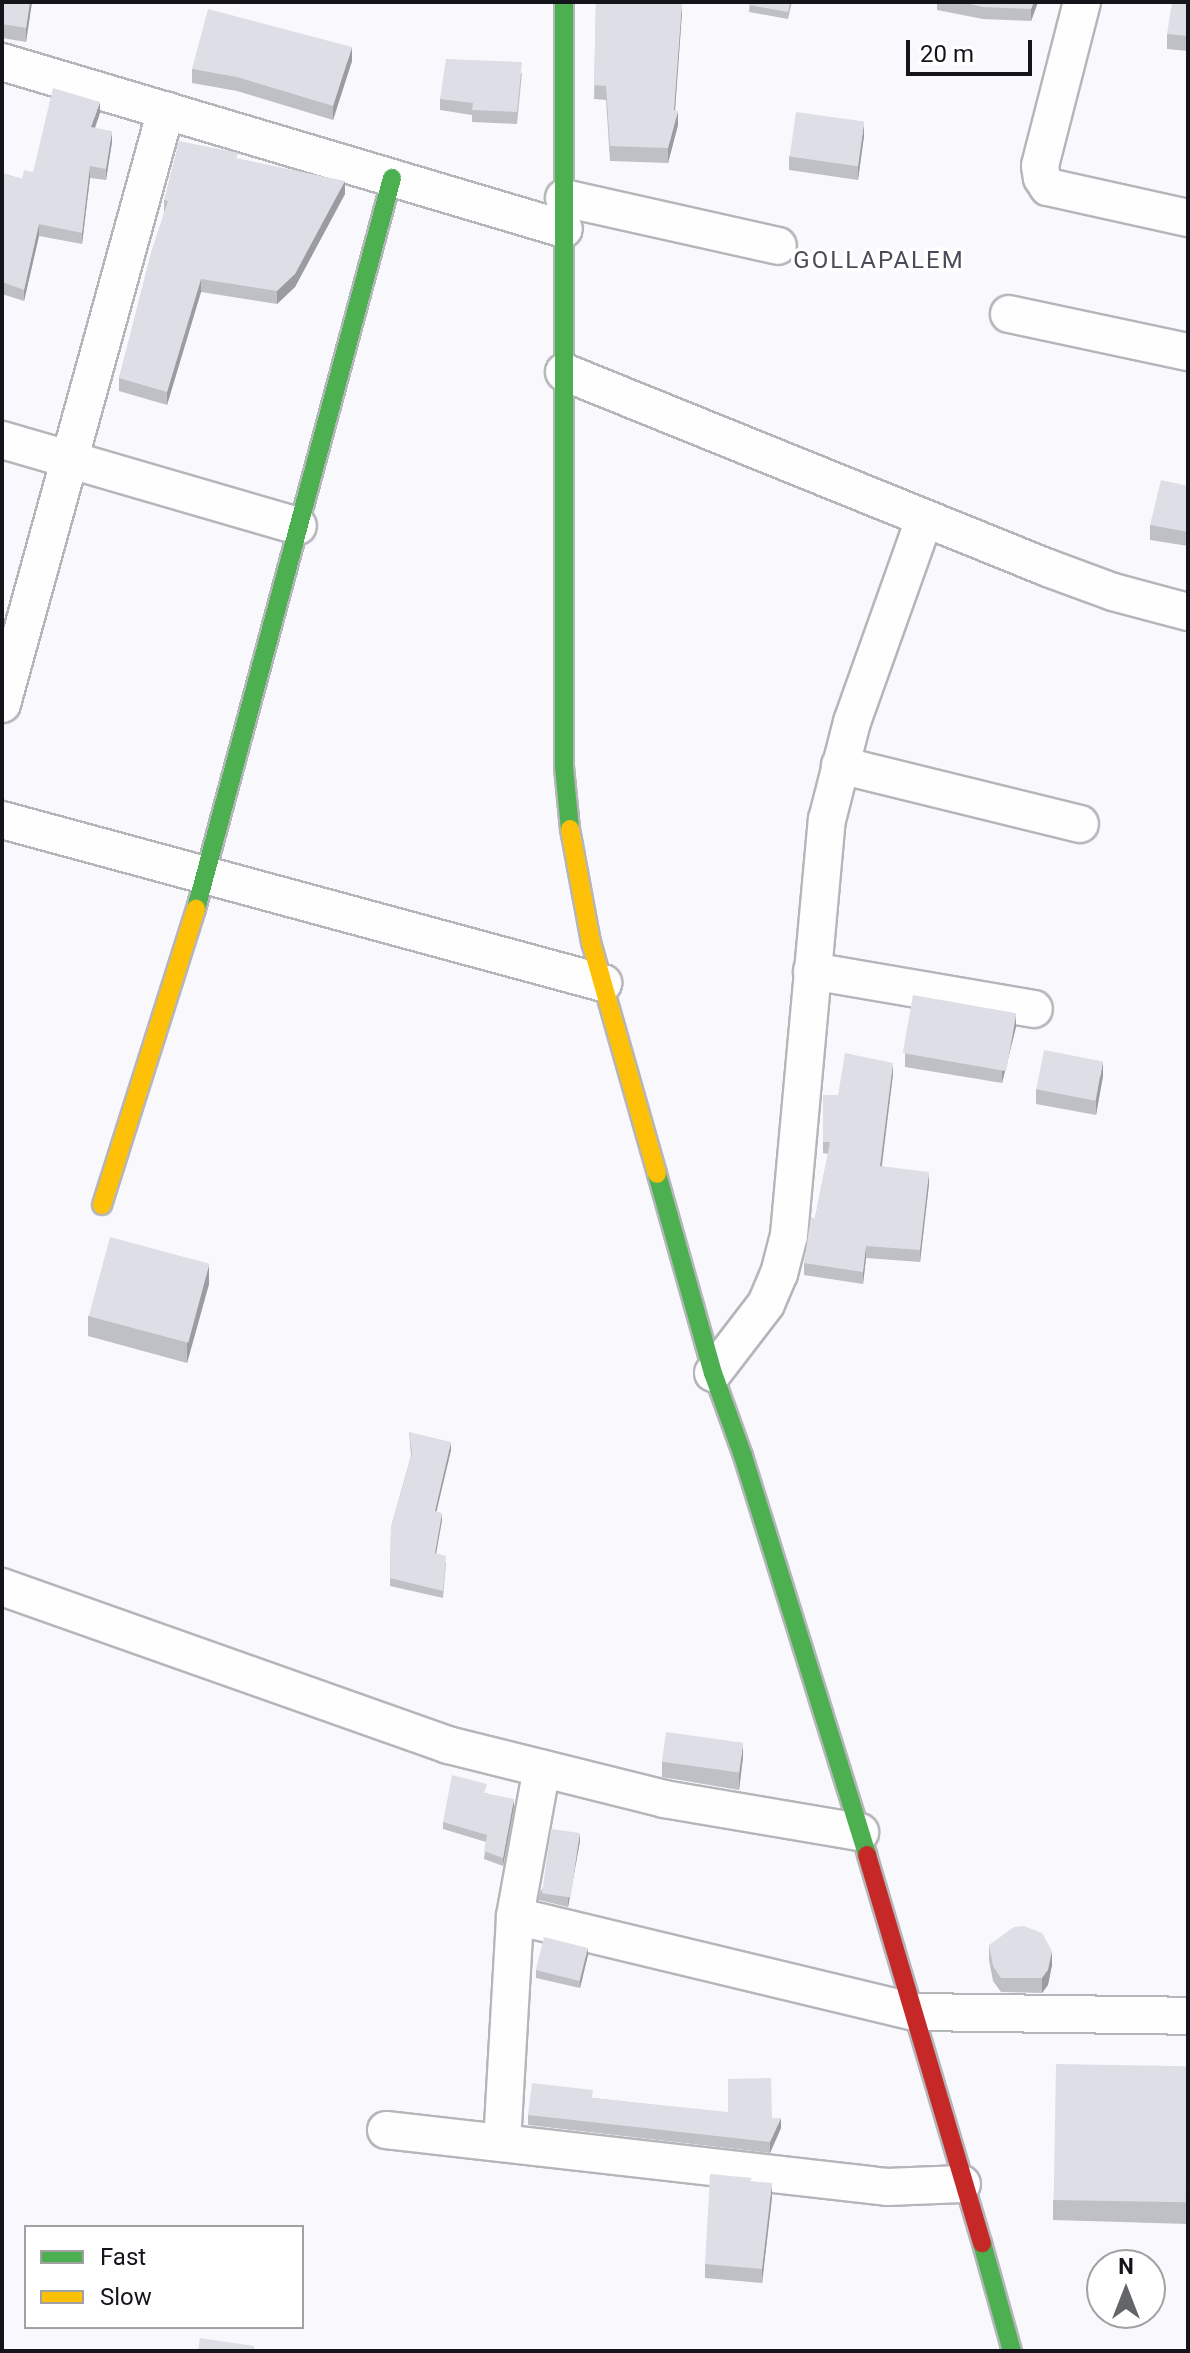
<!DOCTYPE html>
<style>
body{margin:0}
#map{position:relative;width:1190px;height:2353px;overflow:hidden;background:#f9f9fd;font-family:Roboto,sans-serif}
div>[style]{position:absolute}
.roads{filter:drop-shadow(2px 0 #b5b6ba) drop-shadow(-2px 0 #b5b6ba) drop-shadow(0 2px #b5b6ba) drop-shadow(0 -2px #b5b6ba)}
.street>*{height:36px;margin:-18px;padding:0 18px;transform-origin:18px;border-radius:18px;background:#fefeff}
.fast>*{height:18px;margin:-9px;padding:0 9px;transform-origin:9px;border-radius:9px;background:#4caf50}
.slow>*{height:18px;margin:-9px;padding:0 9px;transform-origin:9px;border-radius:9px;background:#ffc107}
.jam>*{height:18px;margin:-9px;padding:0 9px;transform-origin:9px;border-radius:9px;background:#c62828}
.wall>*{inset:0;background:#bfc0c6}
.shaded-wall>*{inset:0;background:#9b9ca1}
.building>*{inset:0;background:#dedfe6;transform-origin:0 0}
span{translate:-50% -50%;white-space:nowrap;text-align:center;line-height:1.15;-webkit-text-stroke:7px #fff;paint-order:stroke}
.quarter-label{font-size:24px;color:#4a4d59;letter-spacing:2px}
.frame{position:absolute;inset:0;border:4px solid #14151a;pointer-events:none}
.legend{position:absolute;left:24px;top:2225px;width:280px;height:104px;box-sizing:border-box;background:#fff;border:2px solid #a1a1a3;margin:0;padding:10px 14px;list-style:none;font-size:24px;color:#14151a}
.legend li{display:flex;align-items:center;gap:16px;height:40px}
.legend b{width:40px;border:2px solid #a1a1a3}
.north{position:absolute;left:1086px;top:2249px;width:80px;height:80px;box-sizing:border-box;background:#fff;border:2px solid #a1a1a3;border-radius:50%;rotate:0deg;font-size:22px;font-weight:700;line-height:32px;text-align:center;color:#14151a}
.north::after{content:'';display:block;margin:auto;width:28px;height:36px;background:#646569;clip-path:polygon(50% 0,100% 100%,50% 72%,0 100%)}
.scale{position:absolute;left:906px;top:40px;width:126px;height:36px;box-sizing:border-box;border:4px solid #14151a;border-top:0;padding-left:10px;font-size:24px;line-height:28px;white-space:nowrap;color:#14151a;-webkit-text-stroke:6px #fff;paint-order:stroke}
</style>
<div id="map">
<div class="roads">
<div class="street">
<div style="left:1082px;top:2px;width:169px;rotate:104.4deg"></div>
<div style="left:1040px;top:166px;width:12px;rotate:81deg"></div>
<div style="left:1042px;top:178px;width:11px;rotate:56deg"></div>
<div style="left:1048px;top:187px;width:143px;rotate:12.5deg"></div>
<div style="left:2px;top:62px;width:586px;rotate:16.55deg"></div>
<div style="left:564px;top:198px;width:219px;rotate:12.6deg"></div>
<div style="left:1009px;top:314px;width:183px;rotate:12deg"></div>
<div style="left:564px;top:372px;width:522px;rotate:22.05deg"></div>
<div style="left:1048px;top:568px;width:69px;rotate:20.3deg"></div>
<div style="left:1113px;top:592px;width:78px;rotate:14.9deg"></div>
<div style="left:2px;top:440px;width:308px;rotate:16.2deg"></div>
<div style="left:2px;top:704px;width:616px;rotate:-74.57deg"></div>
<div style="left:840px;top:765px;width:247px;rotate:13.8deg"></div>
<div style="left:2px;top:820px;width:623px;rotate:15.17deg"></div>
<div style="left:812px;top:971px;width:225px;rotate:9.7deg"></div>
<div style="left:713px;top:1373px;width:87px;rotate:-52.5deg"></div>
<div style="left:766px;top:1304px;width:33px;rotate:-67deg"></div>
<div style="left:779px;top:1274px;width:40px;rotate:-75.6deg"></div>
<div style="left:789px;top:1235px;width:417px;rotate:-84.8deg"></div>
<div style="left:827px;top:820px;width:101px;rotate:-75.7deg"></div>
<div style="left:852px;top:722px;width:214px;rotate:-70.4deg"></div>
<div style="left:2px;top:1587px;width:473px;rotate:19.5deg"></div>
<div style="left:448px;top:1745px;width:223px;rotate:14deg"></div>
<div style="left:664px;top:1799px;width:199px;rotate:9.6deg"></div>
<div style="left:515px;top:1916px;width:412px;rotate:13.5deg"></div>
<div style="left:916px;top:2012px;width:272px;rotate:0.8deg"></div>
<div style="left:386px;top:2130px;width:504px;rotate:6.49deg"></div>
<div style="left:887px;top:2187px;width:75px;rotate:-2.3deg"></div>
<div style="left:502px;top:2143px;width:227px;rotate:-86.7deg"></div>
<div style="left:515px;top:1916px;width:150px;rotate:-79.7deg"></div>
</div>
<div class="fast">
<div style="left:564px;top:2px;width:765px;rotate:90deg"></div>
<div style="left:564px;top:767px;width:62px;rotate:84.5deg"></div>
<div style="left:196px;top:909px;width:757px;rotate:-74.99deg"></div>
<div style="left:657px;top:1174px;width:207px;rotate:74.3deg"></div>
<div style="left:713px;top:1373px;width:88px;rotate:70.1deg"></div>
<div style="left:743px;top:1456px;width:418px;rotate:72.7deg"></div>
<div style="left:982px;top:2243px;width:112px;rotate:74.5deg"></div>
</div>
<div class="slow">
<div style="left:570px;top:829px;width:115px;rotate:79.5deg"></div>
<div style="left:591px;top:942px;width:241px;rotate:74.1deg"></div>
<div style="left:102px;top:1205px;width:311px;rotate:-72.4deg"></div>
</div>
<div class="jam">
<div style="left:867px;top:1855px;width:405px;rotate:73.5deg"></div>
</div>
</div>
<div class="wall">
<div style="clip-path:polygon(2px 2px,32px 2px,26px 42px,2px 38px)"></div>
<div style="clip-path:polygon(596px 2px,682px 12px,675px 110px,678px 125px,668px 163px,610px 161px,606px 100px,594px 99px)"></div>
<div style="clip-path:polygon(750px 2px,792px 2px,788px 19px,749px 12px)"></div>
<div style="clip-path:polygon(937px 2px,1038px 2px,1031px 21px,983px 19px,937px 10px)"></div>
<div style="clip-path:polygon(1188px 2px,1188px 51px,1167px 49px,1167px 34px)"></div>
<div style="clip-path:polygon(352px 61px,333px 120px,237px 91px,192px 83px,192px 69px)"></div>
<div style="clip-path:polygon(522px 73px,517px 124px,472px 122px,472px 115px,440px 110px,440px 99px)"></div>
<div style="clip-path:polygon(100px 113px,95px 128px,112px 142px,106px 180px,90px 178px,82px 244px,39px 236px,24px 301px,2px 294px,2px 173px,22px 179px,33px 172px)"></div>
<div style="clip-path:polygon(864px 136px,858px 180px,789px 170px,789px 156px)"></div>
<div style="clip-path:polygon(239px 159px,345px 194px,295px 287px,277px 304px,201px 292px,167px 405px,119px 391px,119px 378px,164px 213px,164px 200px)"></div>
<div style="clip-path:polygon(1188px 486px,1188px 546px,1150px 540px,1150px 525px)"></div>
<div style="clip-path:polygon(1016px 1027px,1002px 1083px,905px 1067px,905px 1053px)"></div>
<div style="clip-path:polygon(893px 1074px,882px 1166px,929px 1184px,920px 1262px,866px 1258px,863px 1284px,804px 1275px,804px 1263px,815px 1218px,828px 1154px,823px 1153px,823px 1095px,838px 1095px)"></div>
<div style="clip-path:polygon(1103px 1076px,1096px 1115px,1036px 1104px,1036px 1089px)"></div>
<div style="clip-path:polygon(209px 1284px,187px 1363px,88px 1336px,88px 1316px)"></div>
<div style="clip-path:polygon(409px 1432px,451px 1450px,436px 1511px,442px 1520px,436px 1553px,446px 1563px,443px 1598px,390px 1586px,391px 1527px,411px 1456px)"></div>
<div style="clip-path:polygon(743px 1757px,739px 1790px,662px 1777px,662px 1762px)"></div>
<div style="clip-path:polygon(487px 1792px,486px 1793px,514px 1807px,503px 1866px,484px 1859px,486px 1842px,443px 1829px,443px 1822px)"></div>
<div style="clip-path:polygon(580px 1841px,568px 1907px,539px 1900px,539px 1893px)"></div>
<div style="clip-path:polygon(989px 1945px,1052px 1965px,1048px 1985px,1042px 1993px,1001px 1992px,993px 1981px,989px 1960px)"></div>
<div style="clip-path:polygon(588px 1955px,580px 1988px,536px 1978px,536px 1970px)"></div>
<div style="clip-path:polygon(1188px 2067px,1188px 2224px,1053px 2220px,1053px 2200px)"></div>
<div style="clip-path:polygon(593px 2098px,772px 2118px,781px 2128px,770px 2153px,528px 2125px,528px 2115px)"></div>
<div style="clip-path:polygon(752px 2181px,772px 2197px,762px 2283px,705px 2278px,705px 2264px)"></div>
</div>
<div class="shaded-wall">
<div style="clip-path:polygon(30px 2px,32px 2px,26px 42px,26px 28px)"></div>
<div style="clip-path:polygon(682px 2px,682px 12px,674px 125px,674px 110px)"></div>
<div style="clip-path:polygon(1034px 2px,1038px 2px,1031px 21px,1031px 9px)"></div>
<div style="clip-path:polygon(352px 47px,352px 61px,333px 120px,333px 106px)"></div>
<div style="clip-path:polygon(100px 102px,100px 113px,91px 138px,91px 127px)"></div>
<div style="clip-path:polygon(678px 111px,678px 125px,668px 163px,668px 148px)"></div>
<div style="clip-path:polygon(864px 122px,864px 136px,858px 180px,858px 165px)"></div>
<div style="clip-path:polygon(112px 131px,112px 142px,106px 180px,106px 169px)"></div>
<div style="clip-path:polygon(90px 166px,90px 178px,82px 244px,82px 233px)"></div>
<div style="clip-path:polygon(345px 181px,345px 194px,295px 287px,277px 304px,277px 291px)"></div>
<div style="clip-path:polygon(39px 224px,39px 236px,24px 301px,24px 290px)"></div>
<div style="clip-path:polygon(201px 279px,201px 292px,167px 405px,167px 392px)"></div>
<div style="clip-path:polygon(1016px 1013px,1016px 1027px,1002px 1083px,1002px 1068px)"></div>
<div style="clip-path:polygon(1103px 1061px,1103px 1076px,1096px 1115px,1096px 1100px)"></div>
<div style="clip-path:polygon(893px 1063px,893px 1074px,880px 1178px,880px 1166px)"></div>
<div style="clip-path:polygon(929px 1172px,929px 1184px,920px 1262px,920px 1250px)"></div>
<div style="clip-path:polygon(866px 1246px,866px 1258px,863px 1284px,863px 1272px)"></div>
<div style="clip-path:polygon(209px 1264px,209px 1284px,187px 1363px,187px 1342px)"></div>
<div style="clip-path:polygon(451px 1442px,451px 1450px,435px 1518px,435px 1511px)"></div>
<div style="clip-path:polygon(442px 1513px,442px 1520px,435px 1560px,435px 1553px)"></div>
<div style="clip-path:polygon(743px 1743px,743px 1757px,739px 1790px,739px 1776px)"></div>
<div style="clip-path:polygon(514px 1799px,514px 1807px,503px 1866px,503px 1858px)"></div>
<div style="clip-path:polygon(580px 1833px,580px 1841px,568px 1907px,568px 1900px)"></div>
<div style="clip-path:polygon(588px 1948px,588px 1955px,580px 1988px,580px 1980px)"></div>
<div style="clip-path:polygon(1052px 1951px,1052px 1965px,1048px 1985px,1042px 1993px,1042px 1978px)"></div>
<div style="clip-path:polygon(781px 2118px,781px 2128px,770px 2153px,770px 2142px)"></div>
<div style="clip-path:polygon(772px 2183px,772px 2197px,762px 2283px,762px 2269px)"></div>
</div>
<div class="building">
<div style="clip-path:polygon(2px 2px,30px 2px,26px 28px,2px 24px)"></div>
<div style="clip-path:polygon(596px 2px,682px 2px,674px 110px,678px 111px,668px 148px,610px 146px,606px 86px,594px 85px)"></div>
<div style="clip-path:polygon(750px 2px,790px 2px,788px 12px,749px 5px)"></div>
<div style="clip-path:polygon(960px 2px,1034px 2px,1031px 9px,983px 7px)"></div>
<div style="clip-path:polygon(1172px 2px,1188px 2px,1188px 36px,1167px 34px)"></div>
<div style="clip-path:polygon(208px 9px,352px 47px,333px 106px,237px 77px,192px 69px)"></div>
<div style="clip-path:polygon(446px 59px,522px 62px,517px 112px,472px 110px,473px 103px,440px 99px)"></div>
<div style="clip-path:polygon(53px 88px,100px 102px,91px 127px,112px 131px,106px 169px,90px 166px,82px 233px,39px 224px,24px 290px,2px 282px,2px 173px,22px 179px,24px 170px,33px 172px)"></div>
<div style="left:796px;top:112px;width:69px;height:45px;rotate:8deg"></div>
<div style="clip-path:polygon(179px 141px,239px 153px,236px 158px,345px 181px,295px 274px,277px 291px,201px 279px,167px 392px,119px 378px,151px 252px,168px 201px,164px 200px)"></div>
<div style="clip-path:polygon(1161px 480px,1188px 486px,1188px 532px,1150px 525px)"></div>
<div style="left:913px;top:995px;width:105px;height:59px;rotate:10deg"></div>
<div style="left:1044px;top:1050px;width:60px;height:40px;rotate:11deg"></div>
<div style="clip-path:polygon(845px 1053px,893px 1063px,880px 1166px,929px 1172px,920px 1250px,866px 1246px,863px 1272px,804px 1263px,811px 1217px,815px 1218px,830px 1142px,823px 1142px,823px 1095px,838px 1095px)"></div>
<div style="left:110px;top:1237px;width:103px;height:82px;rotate:15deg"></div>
<div style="clip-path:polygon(409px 1432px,451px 1442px,435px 1511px,442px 1513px,435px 1553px,446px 1556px,443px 1591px,390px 1578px,391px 1527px,412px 1454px)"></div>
<div style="left:666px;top:1732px;width:78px;height:30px;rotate:8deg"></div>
<div style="clip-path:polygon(452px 1775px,487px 1784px,484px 1793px,514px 1799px,503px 1858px,484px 1851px,487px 1835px,443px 1822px)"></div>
<div style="left:551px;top:1829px;width:29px;height:65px;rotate:8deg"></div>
<div style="clip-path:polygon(1024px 1926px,1042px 1933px,1052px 1951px,1048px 1970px,1042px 1978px,1001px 1978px,993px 1966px,989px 1945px,1014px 1927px)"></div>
<div style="left:544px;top:1937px;width:45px;height:34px;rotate:14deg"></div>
<div style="left:1056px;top:2064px;width:132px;height:136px;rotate:1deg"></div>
<div style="clip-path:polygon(771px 2078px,772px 2118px,781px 2118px,770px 2142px,528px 2115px,532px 2083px,593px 2090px,592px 2098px,728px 2112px,728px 2079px)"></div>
<div style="clip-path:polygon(710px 2174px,752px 2178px,750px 2181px,772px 2183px,762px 2269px,705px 2264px)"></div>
<div style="clip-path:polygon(200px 2338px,254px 2346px,254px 2351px,198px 2351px)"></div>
</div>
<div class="quarter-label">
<span style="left:879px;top:261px">GOLLAPALEM</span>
</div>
<div class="frame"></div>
<ul class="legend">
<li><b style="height:10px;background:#4caf50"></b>Fast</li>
<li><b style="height:10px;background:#ffc107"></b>Slow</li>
</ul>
<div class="north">N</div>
<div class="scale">20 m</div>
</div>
